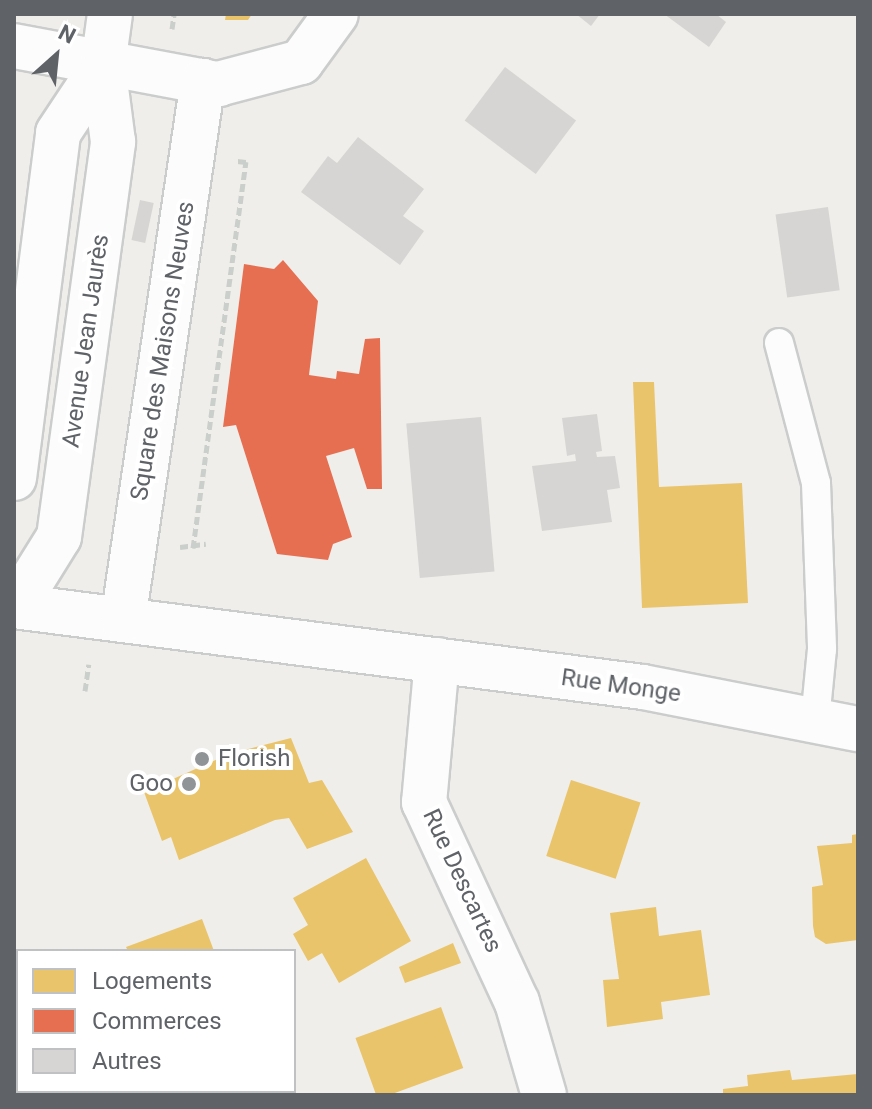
<!DOCTYPE html>
<meta charset="utf-8">
<style>
body{margin:0}
#map{position:relative;width:872px;height:1109px;overflow:hidden;background:#efeeea;font-family:Roboto,sans-serif}
div>[style]{position:absolute}
.homes>*{inset:0;background:#e9c46a;transform-origin:0 0}
.shops>*{inset:0;background:#e76f51}
.building>*{inset:0;background:#d6d5d3;transform-origin:0 0}
.path>*{height:5px;margin-top:-2.5px;transform-origin:0;background:repeating-linear-gradient(90deg,#cacfcc 0 8px,transparent 0 12px)}
.roads{filter:drop-shadow(2px 0 #cbcccc) drop-shadow(-2px 0 #cbcccc) drop-shadow(0 2px #cbcccc) drop-shadow(0 -2px #cbcccc)}
.service>*{height:28px;margin:-14px;padding:0 14px;transform-origin:14px;border-radius:14px;background:#fdfcfc}
.minor>*{height:44px;margin:-22px;padding:0 22px;transform-origin:22px;border-radius:22px;background:#fdfcfc}
.secondary>*{height:44px;margin:-22px;padding:0 22px;transform-origin:22px;border-radius:22px;background:#fdfcfc}
.dots>*{width:22px;height:22px;translate:-50% -50%;box-sizing:border-box;border:4px solid #fff;border-radius:50%}
span{translate:-50% -50%;white-space:nowrap;text-align:center;line-height:1.15;-webkit-text-stroke:8px #fff;paint-order:stroke}
.street-label{font-size:24px;color:#5f6368}
.poi-label{font-size:24px;color:#5f6368}
.left{translate:0 -50%;text-align:left}
.right{translate:-100% -50%;text-align:right}
.frame{position:absolute;inset:0;border:16px solid #5f6368;pointer-events:none}
.legend{position:absolute;left:16px;top:949px;width:280px;height:144px;box-sizing:border-box;background:#fff;border:2px solid #bfc1c3;margin:0;padding:10px 14px;list-style:none;font-size:24px;color:#5f6368}
.legend li{display:flex;align-items:center;gap:16px;height:40px}
.legend b{width:40px;border:2px solid #bfc1c3}
.north{position:absolute;left:16px;top:16px;width:80px;height:80px;-webkit-text-stroke:6px #fff;paint-order:stroke;rotate:27deg;font-size:22px;font-weight:700;line-height:32px;text-align:center;color:#5f6368}
.north::after{content:'';display:block;margin:auto;width:28px;height:36px;background:#5f6368;clip-path:polygon(50% 0,100% 100%,50% 72%,0 100%)}
</style>
<div id="map">
<div class="homes">
<div style="clip-path:polygon(226px 14px,252px 14px,248px 20px,225px 20px)"></div>
<div style="clip-path:polygon(633px 382px,654px 382px,659px 487px,742px 483px,748px 603px,642px 608px)"></div>
<div style="clip-path:polygon(291px 738px,309px 783px,322px 780px,353px 832px,307px 849px,289px 818px,275px 820px,179px 860px,171px 837px,162px 841px,144px 792px,229px 754px)"></div>
<div style="left:571px;top:780px;width:73px;height:80px;rotate:18deg"></div>
<div style="clip-path:polygon(858px 834px,858px 940px,826px 944px,815px 937px,813px 926px,812px 887px,823px 885px,817px 846px,852px 843px,852px 835px)"></div>
<div style="clip-path:polygon(366px 858px,411px 941px,339px 983px,322px 953px,308px 961px,293px 934px,308px 925px,293px 898px)"></div>
<div style="clip-path:polygon(656px 907px,659px 936px,701px 930px,710px 995px,661px 1002px,663px 1019px,607px 1027px,603px 980px,619px 979px,610px 913px)"></div>
<div style="clip-path:polygon(202px 919px,214px 951px,128px 951px,126px 947px)"></div>
<div style="clip-path:polygon(453px 943px,461px 963px,405px 983px,399px 967px)"></div>
<div style="left:441px;top:1007px;width:65px;height:91px;rotate:70deg"></div>
<div style="clip-path:polygon(790px 1070px,792px 1080px,858px 1074px,858px 1095px,723px 1095px,723px 1089px,748px 1086px,747px 1075px)"></div>
</div>
<div class="shops">
<div style="clip-path:polygon(283px 260px,318px 301px,309px 375px,336px 379px,337px 371px,359px 374px,365px 339px,380px 338px,382px 489px,367px 489px,354px 448px,326px 456px,352px 537px,333px 544px,328px 560px,277px 554px,236px 425px,223px 427px,244px 264px,274px 269px)"></div>
</div>
<div class="building">
<div style="clip-path:polygon(576px 14px,600px 14px,591px 26px)"></div>
<div style="clip-path:polygon(664px 14px,716px 14px,726px 22px,709px 47px)"></div>
<div style="left:505px;top:67px;width:89px;height:67px;rotate:37deg"></div>
<div style="clip-path:polygon(358px 137px,424px 189px,403px 216px,424px 231px,400px 265px,301px 192px,328px 156px,337px 163px)"></div>
<div style="left:140px;top:200px;width:14px;height:41px;rotate:12deg"></div>
<div style="left:828px;top:207px;width:84px;height:53px;rotate:82deg"></div>
<div style="clip-path:polygon(597px 414px,602px 451px,596px 452px,597px 457px,615px 456px,620px 488px,607px 490px,612px 522px,542px 531px,532px 466px,576px 461px,575px 454px,567px 456px,562px 418px)"></div>
<div style="left:481px;top:417px;width:155px;height:75px;rotate:85deg"></div>
</div>
<div class="path">
<div style="left:172px;top:29px;width:15px;rotate:-82deg"></div>
<div style="left:180px;top:547px;width:26px;rotate:-7deg"></div>
<div style="left:193px;top:548px;width:390px;rotate:-82.2deg"></div>
<div style="left:246px;top:162px;width:9px;rotate:-174deg"></div>
<div style="left:85px;top:691px;width:27px;rotate:-82deg"></div>
</div>
<div class="roads">
<div class="service">
<div style="left:779px;top:343px;width:145px;rotate:75.2deg"></div>
<div style="left:816px;top:483px;width:166px;rotate:87.9deg"></div>
<div style="left:822px;top:649px;width:71px;rotate:95.6deg"></div>
</div>
<div class="minor">
<div style="left:14px;top:46px;width:208px;rotate:10.6deg"></div>
<div style="left:218px;top:84px;width:86px;rotate:-14.8deg"></div>
<div style="left:301px;top:62px;width:59px;rotate:-53.9deg"></div>
<div style="left:14px;top:606px;width:634px;rotate:7.34deg"></div>
<div style="left:643px;top:687px;width:219px;rotate:11.1deg"></div>
<div style="left:123px;top:620px;width:545px;rotate:-81.56deg"></div>
<div style="left:437px;top:660px;width:143px;rotate:95.2deg"></div>
<div style="left:424px;top:802px;width:221px;rotate:65.1deg"></div>
<div style="left:517px;top:1002px;width:97px;rotate:73.8deg"></div>
</div>
<div class="secondary">
<div style="left:14px;top:478px;width:348px;rotate:-82.7deg"></div>
<div style="left:58px;top:133px;width:82px;rotate:-56.5deg"></div>
<div style="left:16px;top:606px;width:81px;rotate:-58.1deg"></div>
<div style="left:59px;top:537px;width:399px;rotate:-82.2deg"></div>
<div style="left:113px;top:142px;width:78px;rotate:-97.4deg"></div>
<div style="left:103px;top:65px;width:51px;rotate:-82.2deg"></div>
</div>
</div>
<div class="dots">
<div style="left:202px;top:759px;background:#919496"></div>
<div style="left:189px;top:784px;background:#919496"></div>
</div>
<div class="street-label">
<span style="left:86px;top:341px;rotate:-82deg">Avenue Jean Jaurès</span>
<span style="left:163px;top:351px;rotate:-81deg">Square des Maisons Neuves</span>
<span style="left:621px;top:686px;rotate:8deg">Rue Monge</span>
<span style="left:462px;top:881px;rotate:65deg">Rue Descartes</span>
</div>
<div class="poi-label">
<span class="left" style="left:218px;top:759px">Florish</span>
<span class="right" style="left:173px;top:784px">Goo</span>
</div>
<div class="frame"></div>
<ul class="legend">
<li><b style="height:22px;background:#e9c46a"></b>Logements</li>
<li><b style="height:22px;background:#e76f51"></b>Commerces</li>
<li><b style="height:22px;background:#d6d5d3"></b>Autres</li>
</ul>
<div class="north">N</div>
</div>
